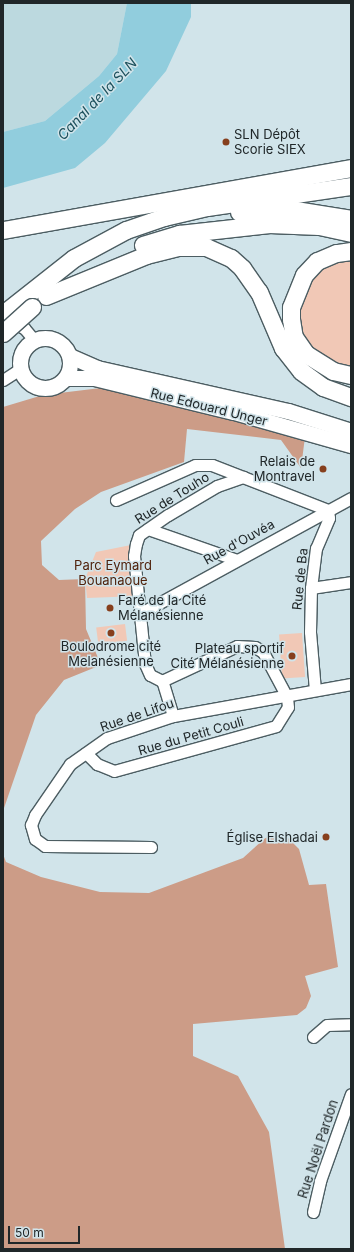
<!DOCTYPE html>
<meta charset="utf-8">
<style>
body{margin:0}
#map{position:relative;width:354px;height:1252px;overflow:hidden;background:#d1e4ea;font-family:Inter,sans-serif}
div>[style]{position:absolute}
.built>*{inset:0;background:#bcd9df}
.green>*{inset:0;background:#f1c8b6;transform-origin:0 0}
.forest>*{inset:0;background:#cc9c87}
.water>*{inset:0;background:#91cddd}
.roads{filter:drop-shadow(1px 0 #4c5d62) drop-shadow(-1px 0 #4c5d62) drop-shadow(0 1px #4c5d62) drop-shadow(0 -1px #4c5d62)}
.minor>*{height:11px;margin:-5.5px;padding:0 5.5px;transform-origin:5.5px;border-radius:5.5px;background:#fff}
.major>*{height:15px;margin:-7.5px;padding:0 7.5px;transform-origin:7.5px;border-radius:7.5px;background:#fff}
.major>.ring{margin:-7.5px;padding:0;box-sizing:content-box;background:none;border:15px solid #fff;border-radius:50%}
.highway>*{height:17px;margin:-8.5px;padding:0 8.5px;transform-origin:8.5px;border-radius:8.5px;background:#fff}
.bridges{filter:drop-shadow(1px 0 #4c5d62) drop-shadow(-1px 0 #4c5d62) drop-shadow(0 1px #4c5d62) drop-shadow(0 -1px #4c5d62)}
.highway-bridge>*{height:17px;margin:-8.5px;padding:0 8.5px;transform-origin:8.5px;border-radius:8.5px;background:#fff}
.dots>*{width:11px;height:11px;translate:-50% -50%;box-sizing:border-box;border:2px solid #d1e4ea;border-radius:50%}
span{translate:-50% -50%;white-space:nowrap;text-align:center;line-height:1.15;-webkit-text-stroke:3px #d1e4ea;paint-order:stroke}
.poi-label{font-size:13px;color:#202729}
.left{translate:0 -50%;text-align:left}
.right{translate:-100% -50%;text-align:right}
.street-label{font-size:13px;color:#202729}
.park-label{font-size:13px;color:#50220c}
.water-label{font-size:14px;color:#1c505c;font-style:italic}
.frame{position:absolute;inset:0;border:4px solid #202729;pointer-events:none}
.scale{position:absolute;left:8px;top:1226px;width:72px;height:18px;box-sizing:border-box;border:2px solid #202729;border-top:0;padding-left:5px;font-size:12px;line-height:14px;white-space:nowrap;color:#202729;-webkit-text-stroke:3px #d1e4ea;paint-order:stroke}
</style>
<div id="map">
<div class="built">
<div style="clip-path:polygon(3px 3px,127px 3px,117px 54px,99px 76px,45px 121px,3px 132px)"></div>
</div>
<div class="green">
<div style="clip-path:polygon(351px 251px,351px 375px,294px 337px,304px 275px)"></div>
<div style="clip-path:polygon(136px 544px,139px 596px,87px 598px,85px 579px,96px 552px)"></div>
<div style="left:125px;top:624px;width:17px;height:29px;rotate:83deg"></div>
<div style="left:302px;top:633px;width:44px;height:23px;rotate:86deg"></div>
</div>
<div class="forest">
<div style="clip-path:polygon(109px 387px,141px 393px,167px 403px,210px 415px,262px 423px,305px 437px,301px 468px,281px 440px,187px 429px,184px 462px,101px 492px,75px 509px,41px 541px,42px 565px,59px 580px,85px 579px,86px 629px,101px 665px,64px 680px,36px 715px,3px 811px,3px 407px,43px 395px)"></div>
<div style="clip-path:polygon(275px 833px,288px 838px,299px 849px,309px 885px,326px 884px,338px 967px,305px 976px,311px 996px,306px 1008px,297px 1015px,193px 1024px,193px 1056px,238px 1076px,269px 1132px,285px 1249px,3px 1249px,3px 854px,6px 862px,41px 877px,100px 892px,149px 893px,243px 858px,264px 839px)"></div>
</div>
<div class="water">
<div style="clip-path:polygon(127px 3px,191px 3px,191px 17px,166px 71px,105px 143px,75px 168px,3px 188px,3px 132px,45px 121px,99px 76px,117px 54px)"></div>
</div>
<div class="roads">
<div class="minor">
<div style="left:10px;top:321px;width:16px;rotate:27deg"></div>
<div style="left:24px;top:328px;width:16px;rotate:50deg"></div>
<div style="left:3px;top:380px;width:20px;rotate:-33deg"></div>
<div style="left:116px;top:500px;width:86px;rotate:-23.9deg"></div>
<div style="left:195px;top:465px;width:17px"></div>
<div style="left:212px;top:465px;width:124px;rotate:21.2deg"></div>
<div style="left:328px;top:510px;width:8px;rotate:83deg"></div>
<div style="left:329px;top:518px;width:33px;rotate:113deg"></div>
<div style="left:316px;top:548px;width:40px;rotate:97.1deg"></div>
<div style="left:311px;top:588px;width:44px;rotate:91.3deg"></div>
<div style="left:310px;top:632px;width:58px;rotate:85.1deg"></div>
<div style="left:148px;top:529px;width:94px;rotate:19.2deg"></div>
<div style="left:311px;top:588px;width:40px;rotate:-8.5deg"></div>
<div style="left:141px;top:613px;width:239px;rotate:-28.7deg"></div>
<div style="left:173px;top:716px;width:37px;rotate:-107deg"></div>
<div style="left:162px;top:681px;width:13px;rotate:-153deg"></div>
<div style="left:150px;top:675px;width:12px;rotate:-114deg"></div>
<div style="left:145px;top:664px;width:109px;rotate:-95.8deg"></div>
<div style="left:134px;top:556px;width:12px;rotate:-81deg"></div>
<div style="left:136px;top:544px;width:9px;rotate:-72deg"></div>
<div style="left:139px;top:535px;width:35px;rotate:-35deg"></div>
<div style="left:168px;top:515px;width:57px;rotate:-30.6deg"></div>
<div style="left:217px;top:486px;width:28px;rotate:-19deg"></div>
<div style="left:86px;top:753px;width:16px;rotate:45deg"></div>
<div style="left:97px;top:764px;width:18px;rotate:22deg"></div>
<div style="left:114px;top:771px;width:168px;rotate:-15.5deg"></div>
<div style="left:276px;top:726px;width:22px;rotate:-58deg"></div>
<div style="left:288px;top:707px;width:10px;rotate:-96deg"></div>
<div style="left:287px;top:697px;width:51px;rotate:-118.1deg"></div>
<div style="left:263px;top:652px;width:9px;rotate:-148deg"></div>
<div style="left:255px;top:647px;width:18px;rotate:-177deg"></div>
<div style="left:237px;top:646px;width:83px;rotate:155deg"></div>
<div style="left:151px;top:847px;width:106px;rotate:-179.5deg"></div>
<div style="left:45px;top:846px;width:12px;rotate:-145deg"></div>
<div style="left:35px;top:839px;width:15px;rotate:-106deg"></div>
<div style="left:31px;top:825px;width:11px;rotate:-68deg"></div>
<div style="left:35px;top:815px;width:62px;rotate:-55.5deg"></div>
<div style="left:70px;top:764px;width:45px;rotate:-35.1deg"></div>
<div style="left:107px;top:738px;width:70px;rotate:-18.4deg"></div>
<div style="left:173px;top:716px;width:181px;rotate:-10.2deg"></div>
<div style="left:313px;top:1037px;width:18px;rotate:-41deg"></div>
<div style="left:327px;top:1025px;width:24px;rotate:-2deg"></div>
<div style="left:313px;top:1212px;width:32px;rotate:-77deg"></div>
<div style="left:320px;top:1181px;width:92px;rotate:-70.4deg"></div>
</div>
<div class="major">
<div class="ring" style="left:20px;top:338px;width:35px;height:35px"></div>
<div style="left:70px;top:356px;width:30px;rotate:24deg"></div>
<div style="left:97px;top:368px;width:196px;rotate:12.7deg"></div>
<div style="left:288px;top:411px;width:66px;rotate:17.6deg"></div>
<div style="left:66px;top:378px;width:28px"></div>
<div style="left:94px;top:378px;width:144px;rotate:13.7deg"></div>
<div style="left:234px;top:412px;width:122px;rotate:15.8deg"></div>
</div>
<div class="highway">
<div style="left:239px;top:212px;width:56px;rotate:-2deg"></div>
<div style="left:295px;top:210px;width:57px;rotate:9.1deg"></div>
<div style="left:3px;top:230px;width:353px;rotate:-10.1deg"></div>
<div style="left:143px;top:245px;width:38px;rotate:-17deg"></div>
<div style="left:179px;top:234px;width:91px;rotate:-6.3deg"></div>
<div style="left:269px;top:224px;width:50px;rotate:2.3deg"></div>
<div style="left:319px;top:226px;width:33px;rotate:12deg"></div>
<div style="left:351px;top:251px;width:15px;rotate:172deg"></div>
<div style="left:336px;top:253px;width:21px;rotate:157deg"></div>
<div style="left:317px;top:261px;width:19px;rotate:133deg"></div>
<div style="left:304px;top:275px;width:35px;rotate:112deg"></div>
<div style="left:291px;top:307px;width:12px;rotate:90deg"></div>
<div style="left:291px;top:319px;width:18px;rotate:81deg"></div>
<div style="left:294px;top:337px;width:21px;rotate:55deg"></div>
<div style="left:306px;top:354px;width:32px;rotate:32deg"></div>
<div style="left:333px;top:371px;width:18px;rotate:13deg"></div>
<div style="left:46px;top:296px;width:108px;rotate:-22.3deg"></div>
<div style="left:146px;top:255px;width:33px;rotate:-14deg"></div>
<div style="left:178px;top:247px;width:28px"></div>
<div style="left:206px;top:247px;width:27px;rotate:24deg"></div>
<div style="left:231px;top:258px;width:15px;rotate:42deg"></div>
<div style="left:242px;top:268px;width:29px;rotate:55deg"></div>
<div style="left:259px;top:292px;width:61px;rotate:66.8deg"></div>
<div style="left:283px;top:348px;width:29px;rotate:52deg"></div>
<div style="left:301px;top:371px;width:27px;rotate:36deg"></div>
<div style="left:323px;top:387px;width:30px;rotate:20deg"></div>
<div style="left:3px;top:314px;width:90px;rotate:-38.3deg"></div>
<div style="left:74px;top:258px;width:59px;rotate:-28.3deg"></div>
<div style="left:126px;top:230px;width:40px;rotate:-18.9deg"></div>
<div style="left:164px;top:217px;width:44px;rotate:-13.1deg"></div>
<div style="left:207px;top:207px;width:146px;rotate:-8.3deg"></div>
</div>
</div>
<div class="bridges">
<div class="highway-bridge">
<div style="left:3px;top:333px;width:39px;rotate:-42deg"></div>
</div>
</div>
<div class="dots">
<div style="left:226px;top:142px;background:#863f1d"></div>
<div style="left:323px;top:469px;background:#863f1d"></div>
<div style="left:110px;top:608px;background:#863f1d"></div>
<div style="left:111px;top:633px;background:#863f1d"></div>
<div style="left:292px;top:656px;background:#863f1d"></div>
<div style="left:326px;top:837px;background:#863f1d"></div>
</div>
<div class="poi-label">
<span class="left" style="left:234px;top:142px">SLN Dépôt<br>Scorie SIEX</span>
<span class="right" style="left:315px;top:469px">Relais de<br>Montravel</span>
<span class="left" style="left:118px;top:608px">Faré de la Cité<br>Mélanésienne</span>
<span style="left:111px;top:654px">Boulodrome cité<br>Melanésienne</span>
<span class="right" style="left:284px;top:656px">Plateau sportif<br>Cité Mélanésienne</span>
<span class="right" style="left:318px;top:837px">Église Elshadai</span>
</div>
<div class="street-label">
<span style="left:209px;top:407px;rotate:14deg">Rue Edouard Unger</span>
<span style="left:172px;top:498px;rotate:-32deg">Rue de Touho</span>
<span style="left:239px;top:542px;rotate:-29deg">Rue d'Ouvéa</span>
<span style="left:300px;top:579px;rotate:-84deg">Rue de Ba</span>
<span style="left:137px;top:715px;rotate:-19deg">Rue de Lifou</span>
<span style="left:191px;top:736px;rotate:-16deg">Rue du Petit Couli</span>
<span style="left:318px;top:1149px;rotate:-72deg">Rue Noël Pardon</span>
</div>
<div class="park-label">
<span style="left:113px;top:573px">Parc Eymard<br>Bouanaoue</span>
</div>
<div class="water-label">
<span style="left:97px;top:99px;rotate:-46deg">Canal de la SLN</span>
</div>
<div class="frame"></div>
<div class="scale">50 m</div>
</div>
